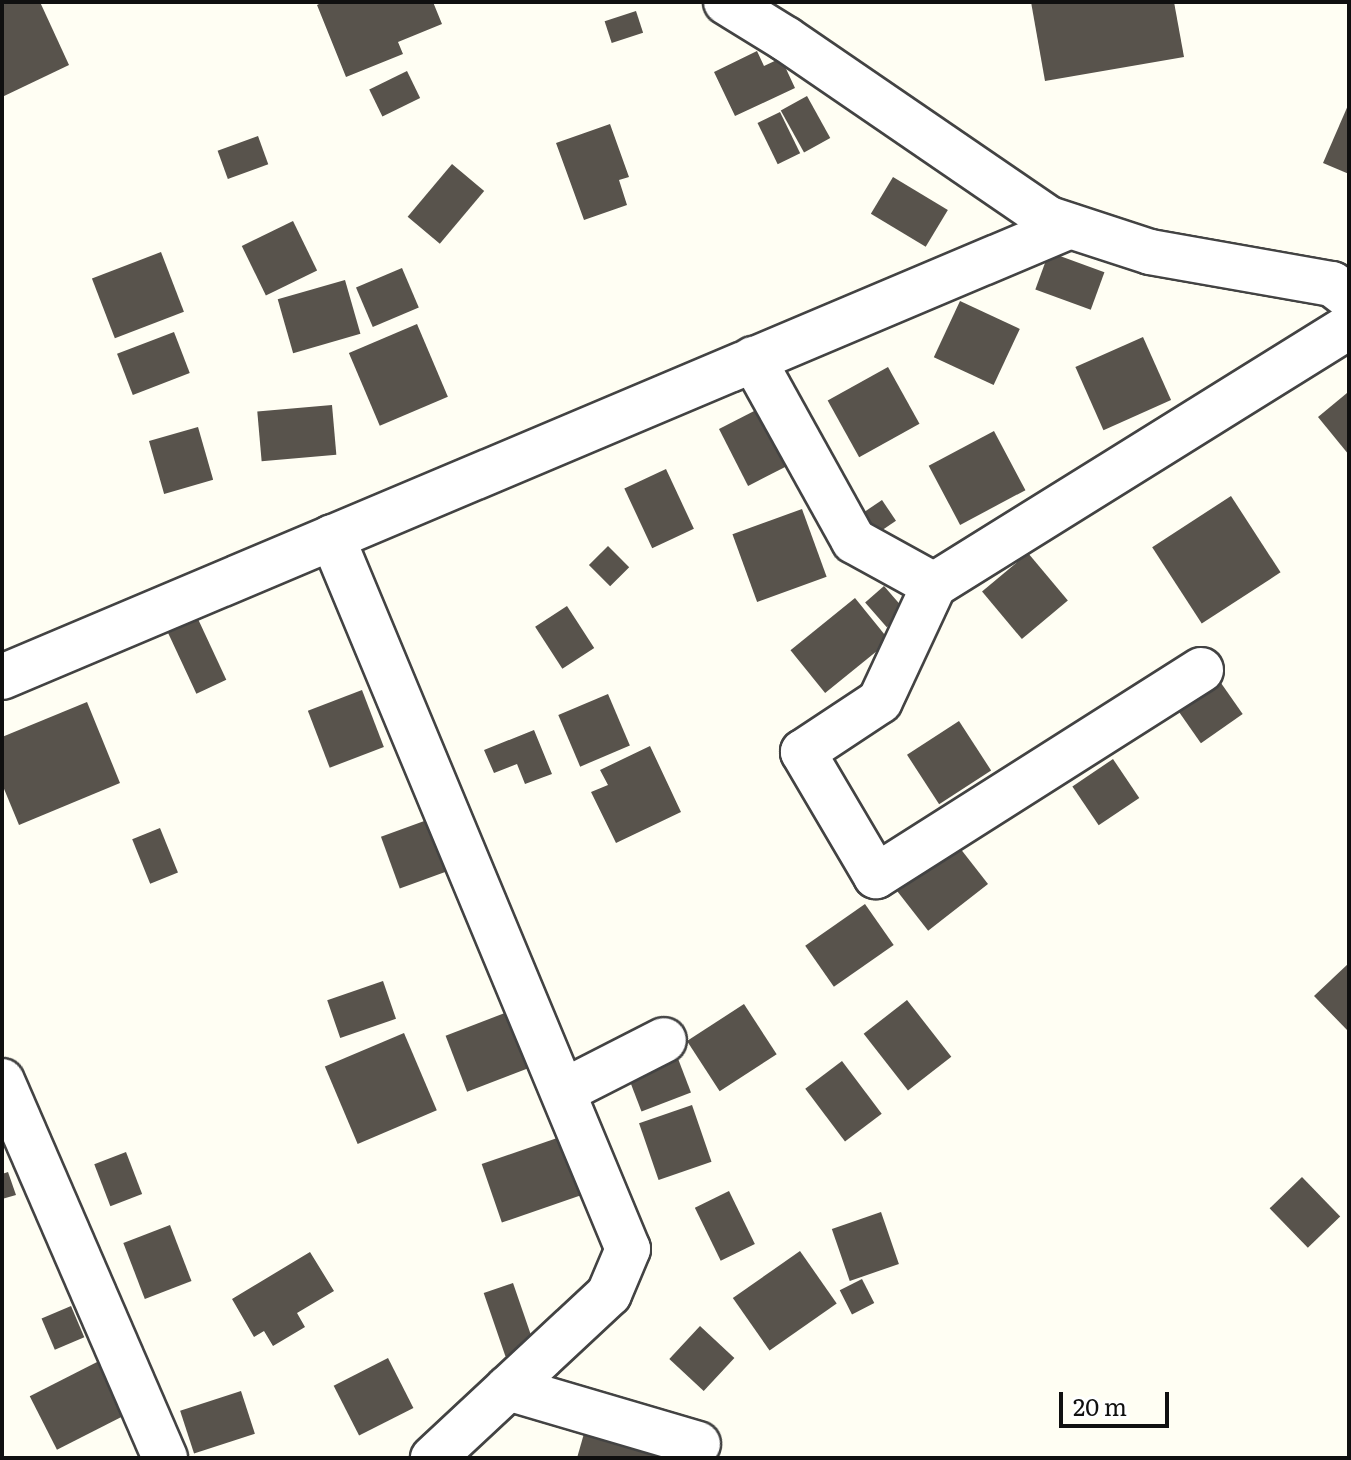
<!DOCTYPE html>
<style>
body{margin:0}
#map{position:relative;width:1351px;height:1460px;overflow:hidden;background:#fffef3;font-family:Literata,serif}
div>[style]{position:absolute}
.building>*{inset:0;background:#58534c;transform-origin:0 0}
.roads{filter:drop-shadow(2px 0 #434343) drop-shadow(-2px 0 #434343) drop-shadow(0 2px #434343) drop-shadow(0 -2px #434343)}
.minor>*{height:44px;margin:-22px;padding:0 22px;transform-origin:22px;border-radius:22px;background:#fff}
span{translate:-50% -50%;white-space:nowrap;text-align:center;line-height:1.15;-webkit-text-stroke:8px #fff;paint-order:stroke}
.frame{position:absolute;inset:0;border:4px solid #101010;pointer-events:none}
.scale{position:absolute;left:1059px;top:1392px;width:110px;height:36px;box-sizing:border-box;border:4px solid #101010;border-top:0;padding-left:10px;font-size:24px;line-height:28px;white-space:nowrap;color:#101010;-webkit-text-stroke:6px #fff;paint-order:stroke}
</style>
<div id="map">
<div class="building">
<div style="clip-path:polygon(9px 2px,40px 2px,69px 65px,2px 97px,2px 5px)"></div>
<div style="clip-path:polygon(323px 2px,433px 2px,442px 24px,398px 42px,403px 54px,346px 77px,317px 5px)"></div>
<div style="clip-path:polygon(1031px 2px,1174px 2px,1184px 57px,1045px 81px)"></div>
<div style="left:636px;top:11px;width:23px;height:33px;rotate:72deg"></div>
<div style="clip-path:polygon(757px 51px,764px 66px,781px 58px,795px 88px,735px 116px,714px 72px)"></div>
<div style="left:407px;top:71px;width:30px;height:42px;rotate:64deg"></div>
<div style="left:807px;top:96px;width:48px;height:30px;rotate:61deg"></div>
<div style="clip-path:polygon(1349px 103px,1349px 174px,1323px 163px)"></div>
<div style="left:780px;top:112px;width:46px;height:25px;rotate:64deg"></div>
<div style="clip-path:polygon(610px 124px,629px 177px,619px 180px,627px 205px,584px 220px,556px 143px)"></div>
<div style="left:258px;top:136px;width:30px;height:43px;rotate:70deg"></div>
<div style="left:452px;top:164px;width:42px;height:69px;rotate:40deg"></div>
<div style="left:893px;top:177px;width:64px;height:43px;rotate:31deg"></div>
<div style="left:293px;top:221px;width:55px;height:57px;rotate:64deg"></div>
<div style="left:161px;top:252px;width:64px;height:74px;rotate:69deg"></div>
<div style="left:1049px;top:252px;width:59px;height:40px;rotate:20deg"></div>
<div style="left:402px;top:268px;width:43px;height:50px;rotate:67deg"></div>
<div style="left:345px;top:280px;width:56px;height:70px;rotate:74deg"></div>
<div style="left:960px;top:301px;width:66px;height:62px;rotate:25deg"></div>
<div style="left:417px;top:324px;width:79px;height:74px;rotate:67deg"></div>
<div style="left:174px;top:332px;width:44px;height:61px;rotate:69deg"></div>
<div style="left:1143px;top:337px;width:69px;height:74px;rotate:66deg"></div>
<div style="left:888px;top:367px;width:65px;height:69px;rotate:61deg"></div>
<div style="clip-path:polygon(1347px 393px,1349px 396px,1349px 455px,1318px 417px)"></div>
<div style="left:332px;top:405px;width:50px;height:75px;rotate:85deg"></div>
<div style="left:760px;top:408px;width:64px;height:46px;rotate:63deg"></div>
<div style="left:198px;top:427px;width:55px;height:51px;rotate:74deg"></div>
<div style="left:994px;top:431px;width:67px;height:74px;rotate:62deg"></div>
<div style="left:666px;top:469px;width:66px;height:46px;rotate:65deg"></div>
<div style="left:1231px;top:496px;width:91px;height:94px;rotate:57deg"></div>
<div style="left:882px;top:500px;width:25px;height:24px;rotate:56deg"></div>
<div style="left:802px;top:509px;width:72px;height:74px;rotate:70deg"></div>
<div style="left:608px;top:546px;width:30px;height:27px;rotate:45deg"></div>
<div style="left:1028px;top:553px;width:62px;height:60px;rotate:50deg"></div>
<div style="left:884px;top:586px;width:33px;height:25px;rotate:49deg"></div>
<div style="left:855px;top:598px;width:55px;height:83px;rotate:51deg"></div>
<div style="left:567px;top:606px;width:50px;height:38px;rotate:57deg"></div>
<div style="left:198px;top:619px;width:67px;height:33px;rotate:65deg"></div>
<div style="left:1214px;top:673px;width:50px;height:51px;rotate:55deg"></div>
<div style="left:362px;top:690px;width:61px;height:58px;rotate:69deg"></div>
<div style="left:608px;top:694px;width:56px;height:54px;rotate:67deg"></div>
<div style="clip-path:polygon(87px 702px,120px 783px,19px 825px,2px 784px,2px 737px)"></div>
<div style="left:959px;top:721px;width:59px;height:62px;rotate:57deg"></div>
<div style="clip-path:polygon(534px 730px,552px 774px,525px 784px,517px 764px,494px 773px,484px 750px)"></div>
<div style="clip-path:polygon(650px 746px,681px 812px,616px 843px,591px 792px,608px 785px,600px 770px)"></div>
<div style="left:1113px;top:759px;width:47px;height:49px;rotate:56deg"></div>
<div style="left:427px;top:820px;width:55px;height:49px;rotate:70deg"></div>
<div style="left:160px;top:828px;width:48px;height:30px;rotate:68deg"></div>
<div style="left:956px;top:843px;width:52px;height:76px;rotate:52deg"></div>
<div style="left:865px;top:904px;width:50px;height:73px;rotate:55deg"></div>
<div style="clip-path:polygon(1349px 963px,1349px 1032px,1314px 996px)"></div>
<div style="left:383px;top:981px;width:40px;height:59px;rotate:71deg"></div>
<div style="left:907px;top:1000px;width:72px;height:55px;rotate:52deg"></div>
<div style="left:744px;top:1004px;width:60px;height:68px;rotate:57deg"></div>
<div style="left:510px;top:1011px;width:60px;height:69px;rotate:69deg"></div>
<div style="left:404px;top:1033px;width:84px;height:86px;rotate:67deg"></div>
<div style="left:677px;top:1056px;width:39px;height:53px;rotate:69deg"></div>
<div style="left:842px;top:1061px;width:66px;height:46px;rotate:53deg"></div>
<div style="left:692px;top:1105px;width:60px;height:56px;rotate:71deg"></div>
<div style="left:563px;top:1136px;width:62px;height:86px;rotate:71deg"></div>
<div style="left:126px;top:1152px;width:45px;height:34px;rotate:69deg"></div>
<div style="clip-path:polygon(8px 1172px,16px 1195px,2px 1199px,2px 1174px)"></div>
<div style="left:1302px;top:1177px;width:55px;height:45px;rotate:46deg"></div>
<div style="left:729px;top:1191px;width:59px;height:38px;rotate:64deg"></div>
<div style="left:881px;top:1212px;width:55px;height:52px;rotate:71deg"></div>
<div style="left:170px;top:1225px;width:60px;height:50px;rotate:69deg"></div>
<div style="left:800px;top:1251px;width:64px;height:82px;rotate:55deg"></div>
<div style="clip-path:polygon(310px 1252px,334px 1291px,297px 1313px,305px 1327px,273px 1346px,264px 1331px,254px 1337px,232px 1299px)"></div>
<div style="left:862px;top:1279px;width:27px;height:25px;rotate:63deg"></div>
<div style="left:513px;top:1283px;width:67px;height:31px;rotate:71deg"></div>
<div style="left:71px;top:1306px;width:34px;height:32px;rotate:67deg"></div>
<div style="left:700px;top:1326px;width:47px;height:45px;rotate:43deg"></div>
<div style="left:388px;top:1358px;width:56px;height:61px;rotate:63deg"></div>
<div style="left:101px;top:1360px;width:60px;height:80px;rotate:63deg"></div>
<div style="left:241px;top:1391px;width:45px;height:64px;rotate:72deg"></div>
<div style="clip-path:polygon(585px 1430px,662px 1449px,659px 1458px,577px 1458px)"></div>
</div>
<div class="roads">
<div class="minor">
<div style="left:726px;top:2px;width:70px;rotate:31.7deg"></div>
<div style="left:786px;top:39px;width:319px;rotate:34.4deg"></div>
<div style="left:1049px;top:219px;width:106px;rotate:18.1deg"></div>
<div style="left:1150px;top:252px;width:185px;rotate:10deg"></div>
<div style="left:1332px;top:284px;width:21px;rotate:37deg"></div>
<div style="left:753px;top:359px;width:208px;rotate:61deg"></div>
<div style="left:854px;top:541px;width:91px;rotate:28.8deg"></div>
<div style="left:332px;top:537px;width:771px;rotate:67.43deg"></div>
<div style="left:628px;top:1249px;width:49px;rotate:112.9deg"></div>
<div style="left:609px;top:1294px;width:241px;rotate:137deg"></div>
<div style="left:1201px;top:670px;width:385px;rotate:147.6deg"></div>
<div style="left:876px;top:876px;width:144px;rotate:-120.5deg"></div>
<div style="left:803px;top:752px;width:92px;rotate:-33.5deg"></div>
<div style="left:880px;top:701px;width:128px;rotate:-65deg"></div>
<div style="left:934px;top:585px;width:489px;rotate:-31.9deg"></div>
<div style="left:2px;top:677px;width:1159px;rotate:-22.89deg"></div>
<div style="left:2px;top:1081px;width:411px;rotate:66.6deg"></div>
<div style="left:564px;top:1091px;width:112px;rotate:-27deg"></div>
<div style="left:508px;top:1388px;width:198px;rotate:16.4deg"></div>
</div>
</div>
<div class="frame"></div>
<div class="scale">20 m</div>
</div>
